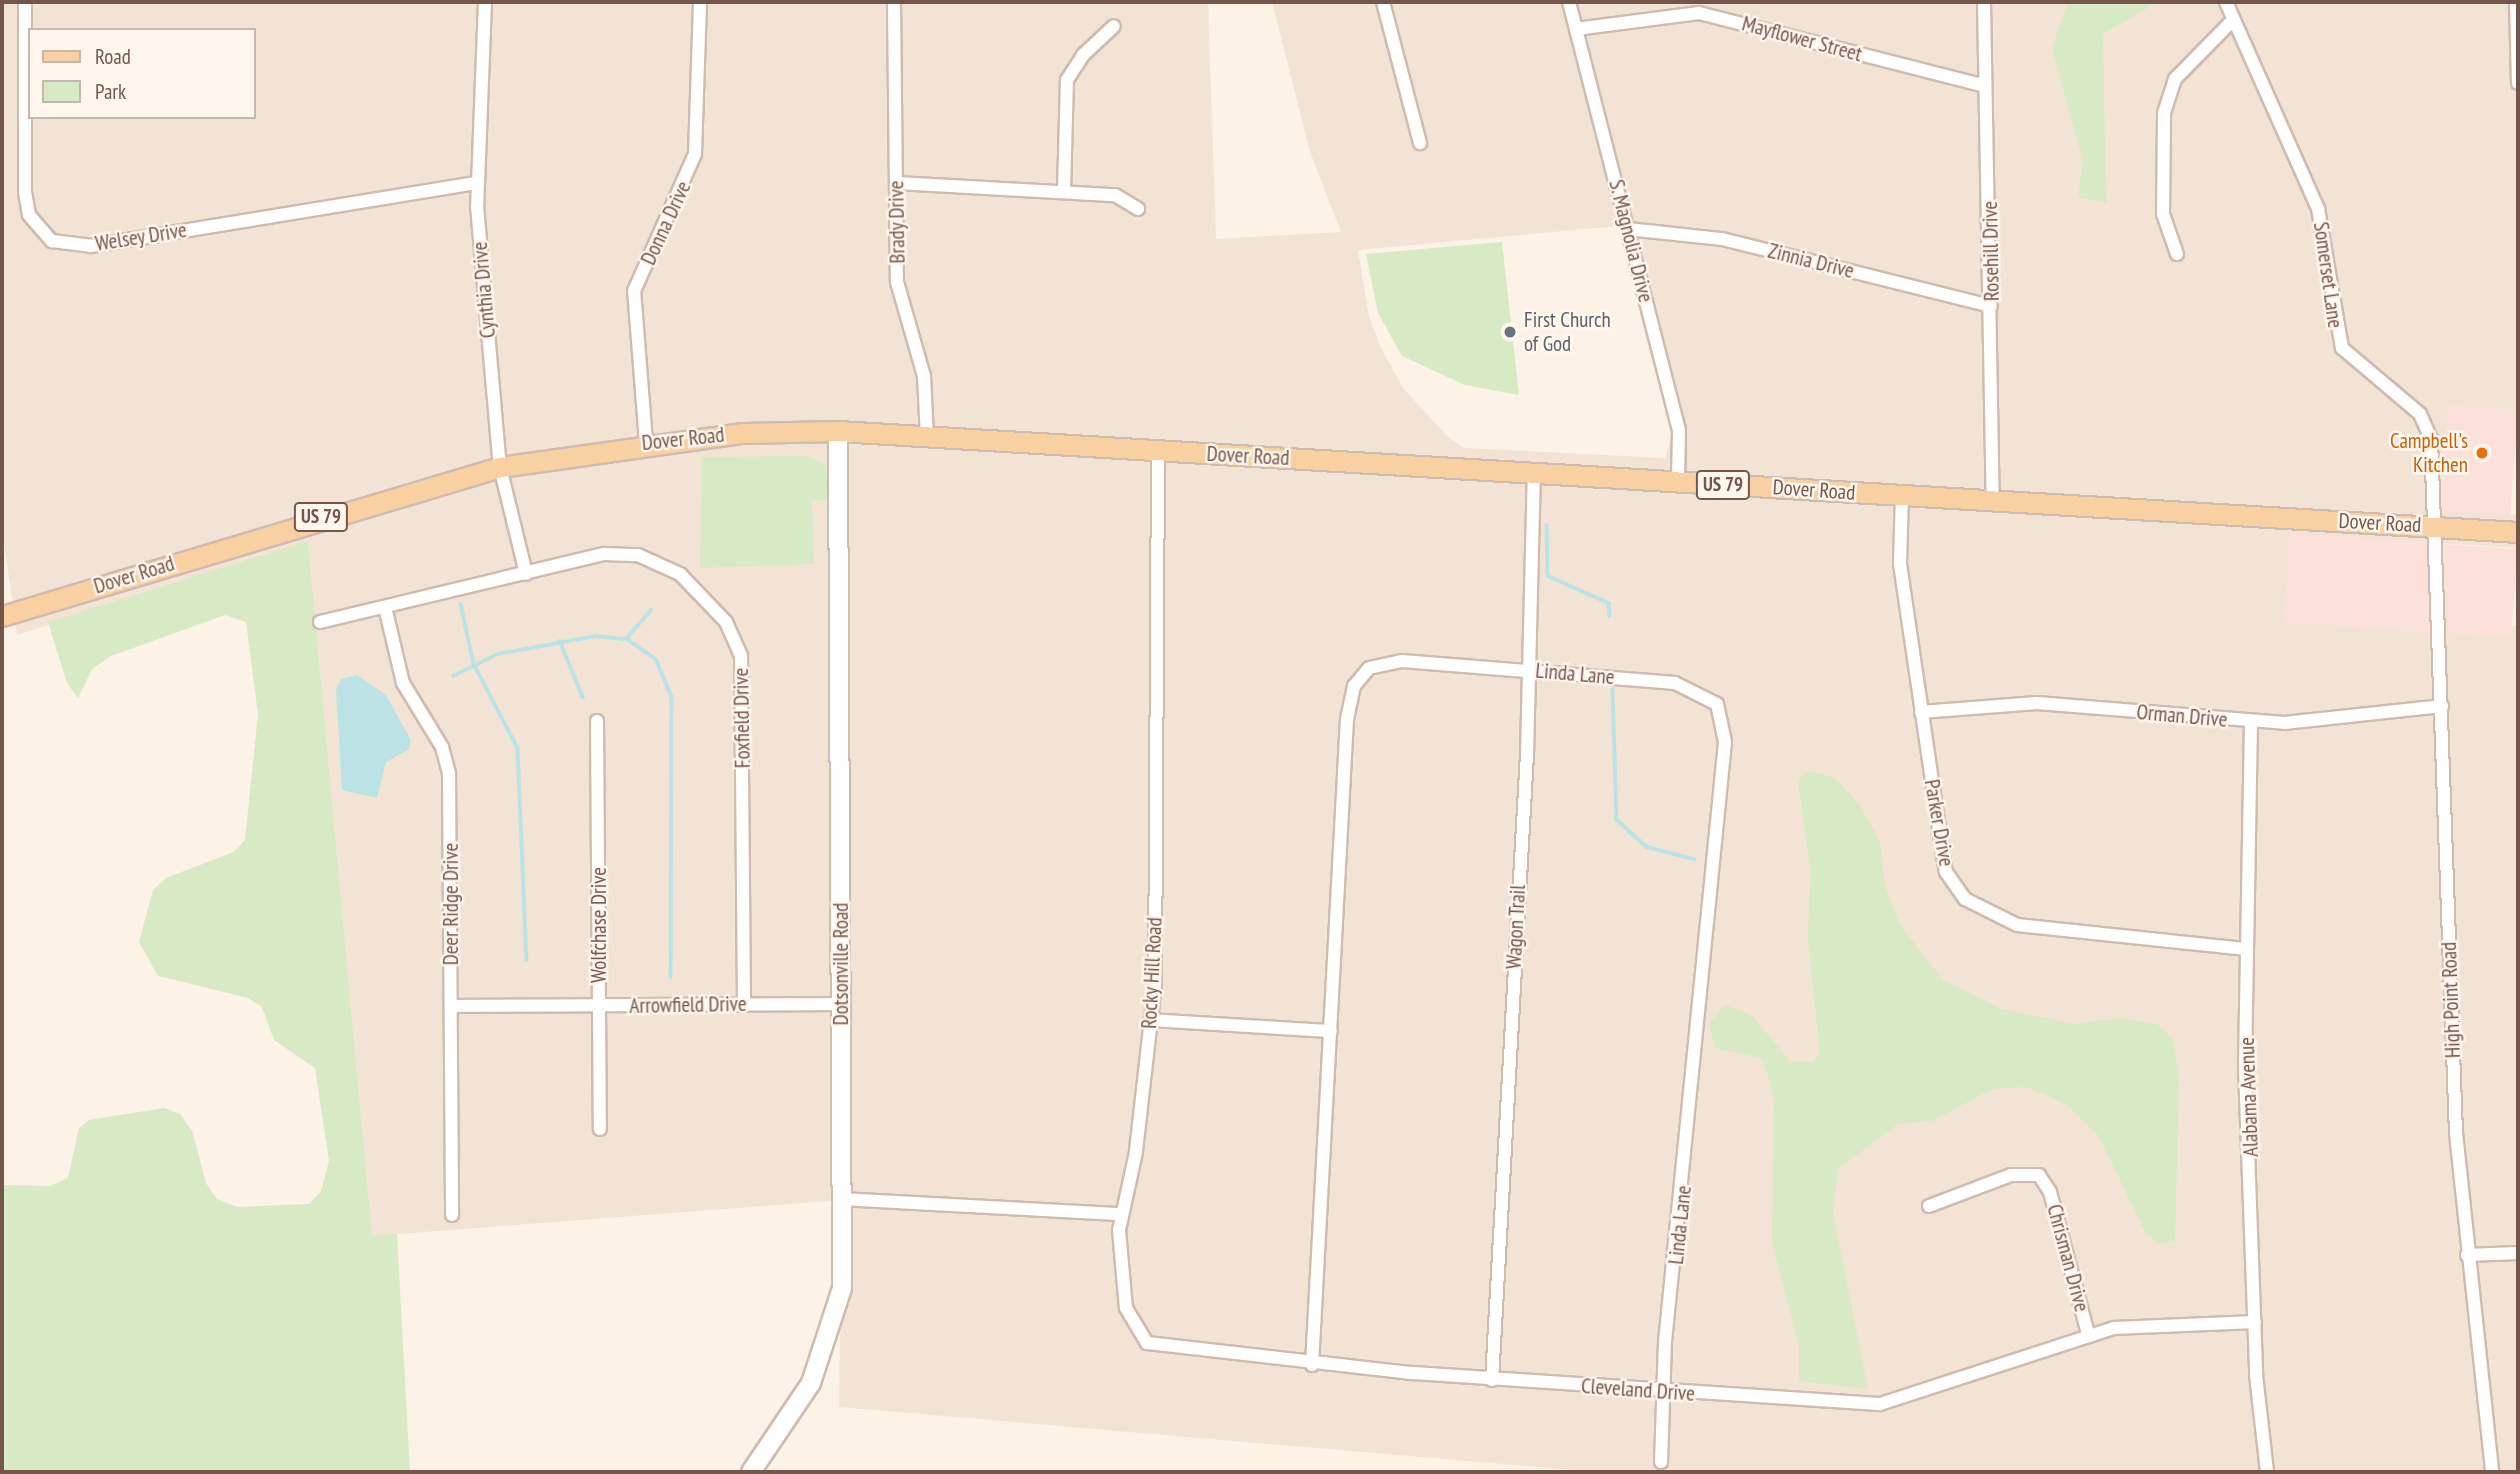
<!DOCTYPE html>
<style>
body{margin:0}
#map{position:relative;width:2520px;height:1474px;overflow:hidden;background:#fcf2e6;font-family:"PT Sans Narrow",sans-serif}
div>[style]{position:absolute}
.residential>*{inset:0;background:#f3e3d5}
.commercial>*{inset:0;background:#fce1da;transform-origin:0 0}
.green>*{inset:0;background:#d7e9c5}
.water>*{inset:0;background:#bbe3e5}
.stream>*{height:3.5px;margin:-1.75px;padding:0 1.75px;transform-origin:1.75px;border-radius:1.75px;background:#bbe3e5}
.roads{filter:drop-shadow(2px 0 #cfbbaf) drop-shadow(-2px 0 #cfbbaf) drop-shadow(0 2px #cfbbaf) drop-shadow(0 -2px #cfbbaf)}
.street>*{height:12px;margin:-6px;padding:0 6px;transform-origin:6px;border-radius:6px;background:#fff}
.secondary>*{height:18px;margin:-9px;padding:0 9px;transform-origin:9px;border-radius:9px;background:#fff}
.primary>*{height:19px;margin:-9.5px;padding:0 9.5px;transform-origin:9.5px;border-radius:9.5px;background:#f8d0a1}
.dots>*{width:19px;height:19px;translate:-50% -50%;box-sizing:border-box;border:4px solid #fff6ed;border-radius:50%}
span{translate:-50% -50%;white-space:nowrap;text-align:center;line-height:1.15;-webkit-text-stroke:5px #fff6ed;paint-order:stroke}
.shield-label span{padding:2px 5px;background:#fff6ed;border:2px solid;border-radius:5px;-webkit-text-stroke-width:0}
.shield-label{font-size:19px;color:#75564b;font-weight:700}
.street-label{font-size:21px;color:#75564b}
.worship-label{font-size:21px;color:#5b616d}
.left{translate:0 -50%;text-align:left}
.food-label{font-size:21px;color:#c56008}
.right{translate:-100% -50%;text-align:right}
.frame{position:absolute;inset:0;border:4px solid #75564b;pointer-events:none}
.legend{position:absolute;left:28px;top:28px;width:228px;height:91px;box-sizing:border-box;background:#fff6ed;border:2px solid #c8b6ac;margin:0;padding:9px 12px;list-style:none;font-size:21px;color:#75564b}
.legend li{display:flex;align-items:center;gap:14px;height:35px}
.legend b{width:35px;border:2px solid #c8b6ac}
</style>
<div id="map">
<div class="residential">
<div style="clip-path:polygon(evenodd,2px 2px,1208px 2px,1216px 239px,1341px 232px,1310px 152px,1272px 2px,2518px 2px,2518px 410px,2448px 406px,2447px 510px,2518px 515px,2518px 548px,2290px 534px,2428px 623px,2518px 626px,2518px 1472px,1597px 1472px,839px 1407px,842px 1200px,372px 1236px,308px 542px,17px 635px,2px 527px,2px 2px,30px 30px,254px 30px,254px 117px,30px 117px,30px 30px,2px 2px,1618px 226px,1672px 436px,1665px 458px,1465px 448px,1449px 438px,1403px 388px,1381px 348px,1369px 317px,1358px 250px,1618px 226px)"></div>
</div>
<div class="commercial">
<div style="left:2448px;top:405px;width:70px;height:105px;rotate:4deg"></div>
<div style="left:2290px;top:533px;width:228px;height:89px;rotate:4deg"></div>
</div>
<div class="green">
<div style="clip-path:polygon(2068px 2px,2158px 2px,2103px 34px,2106px 203px,2078px 197px,2083px 161px,2052px 48px)"></div>
<div style="clip-path:polygon(1502px 242px,1519px 395px,1465px 385px,1402px 356px,1378px 313px,1366px 254px)"></div>
<div style="clip-path:polygon(809px 456px,825px 465px,829px 490px,829px 500px,812px 501px,814px 564px,700px 568px,702px 457px)"></div>
<div style="clip-path:polygon(308px 541px,372px 1235px,397px 1234px,410px 1472px,2px 1472px,2px 1185px,50px 1186px,68px 1178px,79px 1128px,89px 1120px,164px 1108px,180px 1114px,192px 1131px,206px 1183px,217px 1199px,237px 1207px,309px 1204px,321px 1191px,329px 1161px,315px 1068px,274px 1040px,262px 1007px,248px 998px,158px 976px,139px 942px,153px 890px,166px 878px,234px 852px,245px 840px,258px 714px,246px 622px,225px 615px,111px 656px,92px 669px,78px 698px,67px 683px,48px 622px)"></div>
<div style="clip-path:polygon(1808px 771px,1834px 777px,1860px 805px,1880px 842px,1885px 885px,1900px 925px,1944px 981px,2002px 1009px,2074px 1024px,2120px 1018px,2157px 1024px,2173px 1039px,2179px 1076px,2175px 1241px,2160px 1244px,2146px 1233px,2098px 1135px,2067px 1105px,2027px 1087px,1993px 1089px,1931px 1121px,1898px 1124px,1838px 1169px,1833px 1211px,1868px 1389px,1799px 1381px,1799px 1346px,1772px 1242px,1774px 1101px,1768px 1076px,1761px 1058px,1715px 1048px,1709px 1023px,1725px 1005px,1751px 1015px,1790px 1061px,1813px 1062px,1820px 1053px,1808px 941px,1810px 869px,1798px 780px)"></div>
</div>
<div class="water">
<div style="clip-path:polygon(357px 675px,386px 695px,411px 740px,408px 750px,386px 762px,377px 798px,342px 790px,336px 690px,341px 679px)"></div>
</div>
<div class="stream">
<div style="left:1547px;top:525px;width:51px;rotate:88.9deg"></div>
<div style="left:1548px;top:576px;width:67px;rotate:23.9deg"></div>
<div style="left:1609px;top:603px;width:13px;rotate:86deg"></div>
<div style="left:461px;top:604px;width:61px;rotate:77.8deg"></div>
<div style="left:474px;top:664px;width:95px;rotate:62.4deg"></div>
<div style="left:518px;top:748px;width:212px;rotate:87.6deg"></div>
<div style="left:626px;top:639px;width:38px;rotate:-49deg"></div>
<div style="left:560px;top:641px;width:61px;rotate:67.7deg"></div>
<div style="left:453px;top:676px;width:50px;rotate:-26.1deg"></div>
<div style="left:498px;top:654px;width:100px;rotate:-10.4deg"></div>
<div style="left:596px;top:636px;width:31px;rotate:6deg"></div>
<div style="left:627px;top:639px;width:35px;rotate:35deg"></div>
<div style="left:656px;top:659px;width:41px;rotate:67.2deg"></div>
<div style="left:672px;top:697px;width:280px;rotate:90.2deg"></div>
<div style="left:1613px;top:689px;width:131px;rotate:88.3deg"></div>
<div style="left:1617px;top:820px;width:40px;rotate:42deg"></div>
<div style="left:1647px;top:847px;width:49px;rotate:14.3deg"></div>
</div>
<div class="roads">
<div class="street">
<div style="left:25px;top:2px;width:190px;rotate:90deg"></div>
<div style="left:25px;top:192px;width:23px;rotate:80deg"></div>
<div style="left:29px;top:215px;width:35px;rotate:49deg"></div>
<div style="left:52px;top:241px;width:39px;rotate:7deg"></div>
<div style="left:91px;top:246px;width:390px;rotate:-9.3deg"></div>
<div style="left:485px;top:2px;width:204px;rotate:92.2deg"></div>
<div style="left:477px;top:206px;width:262px;rotate:85deg"></div>
<div style="left:500px;top:467px;width:110px;rotate:76.3deg"></div>
<div style="left:894px;top:2px;width:280px;rotate:89.4deg"></div>
<div style="left:897px;top:282px;width:98px;rotate:74deg"></div>
<div style="left:924px;top:376px;width:61px;rotate:87.2deg"></div>
<div style="left:1383px;top:2px;width:146px;rotate:75.3deg"></div>
<div style="left:1569px;top:2px;width:442px;rotate:75.6deg"></div>
<div style="left:1679px;top:430px;width:52px;rotate:91.1deg"></div>
<div style="left:1984px;top:2px;width:499px;rotate:89deg"></div>
<div style="left:2226px;top:2px;width:227px;rotate:66deg"></div>
<div style="left:2318px;top:209px;width:141px;rotate:80.2deg"></div>
<div style="left:2342px;top:348px;width:102px;rotate:40.2deg"></div>
<div style="left:2420px;top:414px;width:27px;rotate:66deg"></div>
<div style="left:2431px;top:439px;width:694px;rotate:87.94deg"></div>
<div style="left:2456px;top:1133px;width:341px;rotate:83.9deg"></div>
<div style="left:2516px;top:2px;width:81px;rotate:88.6deg"></div>
<div style="left:1576px;top:29px;width:124px;rotate:-7.4deg"></div>
<div style="left:1699px;top:13px;width:295px;rotate:14.3deg"></div>
<div style="left:897px;top:183px;width:218px;rotate:3.2deg"></div>
<div style="left:1115px;top:195px;width:27px;rotate:31deg"></div>
<div style="left:1064px;top:192px;width:112px;rotate:-88.5deg"></div>
<div style="left:1067px;top:80px;width:30px;rotate:-57deg"></div>
<div style="left:1083px;top:55px;width:42px;rotate:-43.1deg"></div>
<div style="left:1628px;top:229px;width:95px;rotate:6.1deg"></div>
<div style="left:1722px;top:239px;width:277px;rotate:14deg"></div>
<div style="left:2177px;top:254px;width:42px;rotate:-109.3deg"></div>
<div style="left:2163px;top:214px;width:101px;rotate:-89.4deg"></div>
<div style="left:2164px;top:113px;width:36px;rotate:-72deg"></div>
<div style="left:2175px;top:79px;width:83px;rotate:-45.5deg"></div>
<div style="left:646px;top:442px;width:151px;rotate:-94.5deg"></div>
<div style="left:634px;top:291px;width:150px;rotate:-66deg"></div>
<div style="left:695px;top:154px;width:152px;rotate:-88.1deg"></div>
<div style="left:1158px;top:451px;width:533px;rotate:90.32deg"></div>
<div style="left:1155px;top:984px;width:169px;rotate:96.5deg"></div>
<div style="left:1136px;top:1152px;width:80px;rotate:102.3deg"></div>
<div style="left:1119px;top:1230px;width:78px;rotate:84.9deg"></div>
<div style="left:1126px;top:1308px;width:41px;rotate:59deg"></div>
<div style="left:1147px;top:1343px;width:267px;rotate:6.5deg"></div>
<div style="left:1412px;top:1373px;width:469px;rotate:3.8deg"></div>
<div style="left:1880px;top:1404px;width:246px;rotate:-18deg"></div>
<div style="left:2114px;top:1328px;width:141px;rotate:-2.4deg"></div>
<div style="left:1902px;top:495px;width:69px;rotate:91.7deg"></div>
<div style="left:1900px;top:564px;width:289px;rotate:81.6deg"></div>
<div style="left:1942px;top:850px;width:22px;rotate:80deg"></div>
<div style="left:1946px;top:872px;width:33px;rotate:55deg"></div>
<div style="left:1965px;top:899px;width:58px;rotate:26.6deg"></div>
<div style="left:2017px;top:925px;width:231px;rotate:6deg"></div>
<div style="left:385px;top:607px;width:78px;rotate:76.7deg"></div>
<div style="left:403px;top:683px;width:75px;rotate:58.6deg"></div>
<div style="left:442px;top:747px;width:28px;rotate:75deg"></div>
<div style="left:449px;top:774px;width:441px;rotate:89.6deg"></div>
<div style="left:320px;top:622px;width:292px;rotate:-13.5deg"></div>
<div style="left:604px;top:554px;width:34px;rotate:2deg"></div>
<div style="left:638px;top:555px;width:46px;rotate:24.3deg"></div>
<div style="left:680px;top:574px;width:66px;rotate:46.2deg"></div>
<div style="left:726px;top:622px;width:37px;rotate:66deg"></div>
<div style="left:741px;top:656px;width:348px;rotate:89.5deg"></div>
<div style="left:1921px;top:712px;width:116px;rotate:-4.4deg"></div>
<div style="left:2037px;top:703px;width:248px;rotate:4.6deg"></div>
<div style="left:2284px;top:723px;width:159px;rotate:-6.1deg"></div>
<div style="left:597px;top:721px;width:408px;rotate:89.6deg"></div>
<div style="left:2251px;top:722px;width:347px;rotate:91deg"></div>
<div style="left:2245px;top:1069px;width:306px;rotate:87.9deg"></div>
<div style="left:2256px;top:1375px;width:98px;rotate:83.5deg"></div>
<div style="left:451px;top:1006px;width:390px;rotate:-0.3deg"></div>
<div style="left:1150px;top:1020px;width:181px;rotate:3.5deg"></div>
<div style="left:842px;top:1199px;width:279px;rotate:3.1deg"></div>
<div style="left:1929px;top:1206px;width:88px;rotate:-20.7deg"></div>
<div style="left:2011px;top:1175px;width:28px"></div>
<div style="left:2039px;top:1175px;width:20px;rotate:57deg"></div>
<div style="left:2050px;top:1192px;width:147px;rotate:75deg"></div>
<div style="left:2467px;top:1255px;width:51px;rotate:-2.2deg"></div>
<div style="left:1312px;top:1365px;width:647px;rotate:-86.9deg"></div>
<div style="left:1347px;top:719px;width:34px;rotate:-78deg"></div>
<div style="left:1354px;top:686px;width:23px;rotate:-50deg"></div>
<div style="left:1369px;top:668px;width:34px;rotate:-12deg"></div>
<div style="left:1402px;top:661px;width:274px;rotate:4.6deg"></div>
<div style="left:1675px;top:683px;width:47px;rotate:26.6deg"></div>
<div style="left:1717px;top:704px;width:39px;rotate:78deg"></div>
<div style="left:1725px;top:742px;width:603px;rotate:95.71deg"></div>
<div style="left:1665px;top:1342px;width:120px;rotate:91.9deg"></div>
<div style="left:1492px;top:1380px;width:627px;rotate:-86.8deg"></div>
<div style="left:1527px;top:754px;width:280px;rotate:-88.6deg"></div>
</div>
<div class="secondary">
<div style="left:751px;top:1472px;width:107px;rotate:-56deg"></div>
<div style="left:811px;top:1383px;width:100px;rotate:-71.9deg"></div>
<div style="left:842px;top:1288px;width:857px;rotate:-90.27deg"></div>
</div>
<div class="primary">
<div style="left:2px;top:616px;width:520px;rotate:-16.66deg"></div>
<div style="left:500px;top:467px;width:245px;rotate:-8deg"></div>
<div style="left:743px;top:433px;width:95px;rotate:-1.2deg"></div>
<div style="left:838px;top:431px;width:1683px;rotate:3.44deg"></div>
</div>
</div>
<div class="dots">
<div style="left:1510px;top:332px;background:#6b7280"></div>
<div style="left:2482px;top:453px;background:#e8710a"></div>
</div>
<div class="shield-label">
<span style="left:1723px;top:485px">US 79</span>
<span style="left:321px;top:517px">US 79</span>
</div>
<div class="street-label">
<span style="left:1802px;top:39px;rotate:15deg">Mayflower Street</span>
<span style="left:897px;top:222px;rotate:-91deg">Brady Drive</span>
<span style="left:666px;top:223px;rotate:-65deg">Donna Drive</span>
<span style="left:141px;top:237px;rotate:-9deg">Welsey Drive</span>
<span style="left:1631px;top:241px;rotate:76deg">S. Magnolia Drive</span>
<span style="left:1991px;top:251px;rotate:-91deg">Rosehill Drive</span>
<span style="left:1811px;top:261px;rotate:14deg">Zinnia Drive</span>
<span style="left:2328px;top:275px;rotate:82deg">Somerset Lane</span>
<span style="left:484px;top:290px;rotate:-95deg">Cynthia Drive</span>
<span style="left:683px;top:439px;rotate:-6deg">Dover Road</span>
<span style="left:1248px;top:456px;rotate:3deg">Dover Road</span>
<span style="left:1814px;top:490px;rotate:4deg">Dover Road</span>
<span style="left:2380px;top:523px;rotate:3deg">Dover Road</span>
<span style="left:134px;top:575px;rotate:-17deg">Dover Road</span>
<span style="left:1575px;top:674px;rotate:5deg">Linda Lane</span>
<span style="left:2182px;top:716px;rotate:5deg">Orman Drive</span>
<span style="left:742px;top:718px;rotate:-91deg">Foxfield Drive</span>
<span style="left:1939px;top:823px;rotate:80deg">Parker Drive</span>
<span style="left:451px;top:904px;rotate:-90deg">Deer Ridge Drive</span>
<span style="left:599px;top:925px;rotate:-90deg">Wolfchase Drive</span>
<span style="left:1516px;top:927px;rotate:-87deg">Wagon Trail</span>
<span style="left:841px;top:964px;rotate:-90deg">Dotsonville Road</span>
<span style="left:1152px;top:973px;rotate:-87deg">Rocky Hill Road</span>
<span style="left:2451px;top:1000px;rotate:-92deg">High Point Road</span>
<span style="left:688px;top:1005px;rotate:-1deg">Arrowfield Drive</span>
<span style="left:2249px;top:1097px;rotate:-92deg">Alabama Avenue</span>
<span style="left:1680px;top:1225px;rotate:-84deg">Linda Lane</span>
<span style="left:2068px;top:1258px;rotate:75deg">Chrisman Drive</span>
<span style="left:1638px;top:1390px;rotate:4deg">Cleveland Drive</span>
</div>
<div class="worship-label">
<span class="left" style="left:1524px;top:332px">First Church<br>of God</span>
</div>
<div class="food-label">
<span class="right" style="left:2468px;top:453px">Campbell's<br>Kitchen</span>
</div>
<div class="frame"></div>
<ul class="legend">
<li><b style="height:9px;background:#f8d0a1"></b>Road</li>
<li><b style="height:19px;background:#d7e9c5"></b>Park</li>
</ul>
</div>
